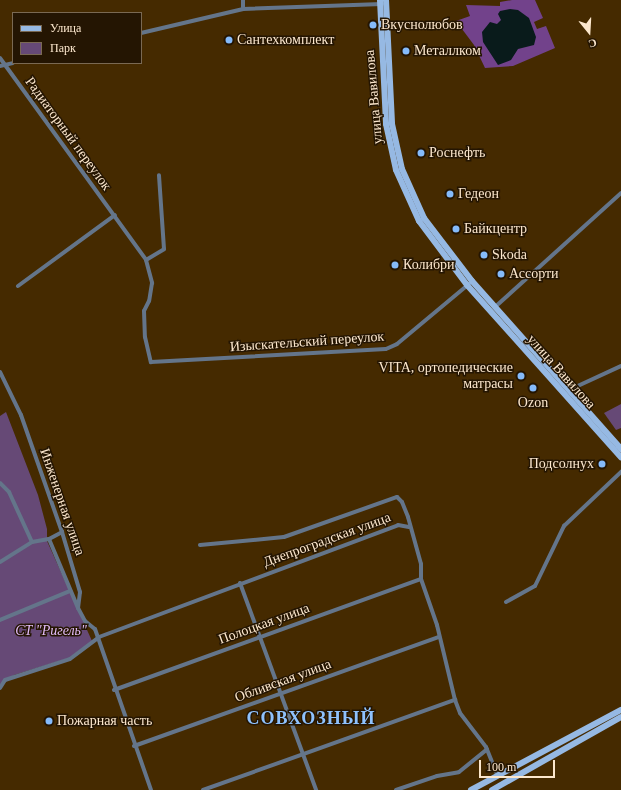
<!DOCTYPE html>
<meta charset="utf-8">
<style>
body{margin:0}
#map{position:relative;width:621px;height:790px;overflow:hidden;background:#452a00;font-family:"Times New Roman",serif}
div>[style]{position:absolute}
.green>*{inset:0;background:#664976}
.forest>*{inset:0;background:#72428b}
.water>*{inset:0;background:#091b1b}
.minor>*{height:4px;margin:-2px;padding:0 2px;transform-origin:2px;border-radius:2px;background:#64758a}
.primary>*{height:6px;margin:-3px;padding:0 3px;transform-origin:3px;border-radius:3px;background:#96b9e3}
.dots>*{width:11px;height:11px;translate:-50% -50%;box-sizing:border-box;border:2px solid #241502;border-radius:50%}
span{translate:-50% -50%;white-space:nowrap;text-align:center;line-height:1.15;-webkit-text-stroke:3px #241502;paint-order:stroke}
.poi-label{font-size:14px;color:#fce7cd}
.left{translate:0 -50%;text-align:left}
.right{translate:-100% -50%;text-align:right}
.street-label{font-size:14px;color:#fce7cd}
.park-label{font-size:14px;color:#e2bcf9;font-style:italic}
.district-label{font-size:18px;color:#8fc2fd;font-weight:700;letter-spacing:1px}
.legend{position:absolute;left:12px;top:12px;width:130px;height:52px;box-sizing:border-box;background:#241502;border:1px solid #7a6953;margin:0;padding:5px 7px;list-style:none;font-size:12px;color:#fce7cd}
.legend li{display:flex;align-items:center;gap:8px;height:20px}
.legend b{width:20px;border:1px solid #7a6953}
.north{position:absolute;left:569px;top:12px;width:40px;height:40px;-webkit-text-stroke:3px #241502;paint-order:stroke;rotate:162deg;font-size:11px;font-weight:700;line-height:16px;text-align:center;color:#fce7cd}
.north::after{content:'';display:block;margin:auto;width:14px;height:18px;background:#fce7cd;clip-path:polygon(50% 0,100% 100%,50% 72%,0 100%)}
.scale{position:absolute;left:479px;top:760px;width:76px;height:18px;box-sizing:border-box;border:2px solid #fce7cd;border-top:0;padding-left:5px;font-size:12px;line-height:14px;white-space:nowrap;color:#fce7cd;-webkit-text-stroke:3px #241502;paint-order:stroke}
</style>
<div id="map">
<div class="green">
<div style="clip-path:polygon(621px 404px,621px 428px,616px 430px,604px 413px)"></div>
<div style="clip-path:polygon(6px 412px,38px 495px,47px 529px,47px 541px,92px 641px,69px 658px,14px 675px,0 685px,0 416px)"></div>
</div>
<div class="forest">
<div style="clip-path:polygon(512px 0,535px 0,543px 18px,534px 22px,537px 29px,546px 26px,555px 48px,513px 66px,485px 68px,474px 45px,456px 21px,470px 16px,466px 5px,500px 6px,500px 2px)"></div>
</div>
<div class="water">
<div style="clip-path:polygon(510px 9px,518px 10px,529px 18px,536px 37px,534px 45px,518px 49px,511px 60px,498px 65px,483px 42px,482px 32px,490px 22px,497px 24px,501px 20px,498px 14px,500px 11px)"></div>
</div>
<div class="minor">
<div style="left:243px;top:0;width:9px;rotate:90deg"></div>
<div style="left:141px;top:33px;width:105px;rotate:-13.2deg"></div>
<div style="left:243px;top:9px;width:139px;rotate:-2.1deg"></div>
<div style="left:0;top:58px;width:249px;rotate:54.1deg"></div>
<div style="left:146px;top:260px;width:24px;rotate:75deg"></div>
<div style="left:152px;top:283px;width:18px;rotate:99deg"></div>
<div style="left:149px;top:301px;width:11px;rotate:117deg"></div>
<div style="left:144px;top:311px;width:26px;rotate:88deg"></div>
<div style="left:145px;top:337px;width:26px;rotate:77deg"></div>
<div style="left:151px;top:362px;width:235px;rotate:-3.2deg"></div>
<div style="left:386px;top:349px;width:12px;rotate:-24deg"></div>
<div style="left:397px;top:344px;width:94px;rotate:-39.8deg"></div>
<div style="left:0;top:66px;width:13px;rotate:-13deg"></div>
<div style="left:146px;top:260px;width:21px;rotate:-31deg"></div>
<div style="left:164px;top:249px;width:74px;rotate:-93.9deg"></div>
<div style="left:18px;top:286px;width:120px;rotate:-36.2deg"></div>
<div style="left:495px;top:307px;width:170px;rotate:-42.1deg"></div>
<div style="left:0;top:372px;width:48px;rotate:64deg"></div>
<div style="left:21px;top:415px;width:124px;rotate:70.7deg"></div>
<div style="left:62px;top:532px;width:63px;rotate:73.3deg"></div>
<div style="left:80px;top:592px;width:16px;rotate:97deg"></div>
<div style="left:78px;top:608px;width:15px;rotate:62deg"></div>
<div style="left:85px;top:621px;width:13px;rotate:39deg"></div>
<div style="left:95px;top:629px;width:170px;rotate:70.8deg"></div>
<div style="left:569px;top:390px;width:57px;rotate:-24.8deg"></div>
<div style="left:0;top:483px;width:13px;rotate:45deg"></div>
<div style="left:9px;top:492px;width:55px;rotate:65.3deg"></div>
<div style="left:49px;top:539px;width:75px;rotate:67.2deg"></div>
<div style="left:200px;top:545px;width:84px;rotate:-5.4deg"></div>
<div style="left:284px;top:537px;width:120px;rotate:-19.5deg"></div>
<div style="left:397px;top:497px;width:7px;rotate:45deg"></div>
<div style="left:402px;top:502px;width:16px;rotate:68deg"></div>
<div style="left:408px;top:517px;width:49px;rotate:74.5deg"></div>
<div style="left:421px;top:564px;width:15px;rotate:90deg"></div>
<div style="left:421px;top:579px;width:49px;rotate:70.8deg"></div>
<div style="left:437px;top:625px;width:77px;rotate:76.5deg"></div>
<div style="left:455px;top:700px;width:14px;rotate:69deg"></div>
<div style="left:460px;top:713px;width:43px;rotate:52.6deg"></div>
<div style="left:486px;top:747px;width:31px;rotate:68deg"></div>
<div style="left:0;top:562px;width:38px;rotate:-32deg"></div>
<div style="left:32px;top:542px;width:17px;rotate:-10deg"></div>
<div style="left:49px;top:539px;width:15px;rotate:-28deg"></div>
<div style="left:240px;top:583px;width:221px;rotate:69.8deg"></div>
<div style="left:506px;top:602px;width:33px;rotate:-29deg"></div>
<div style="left:535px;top:586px;width:67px;rotate:-64.2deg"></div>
<div style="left:564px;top:526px;width:79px;rotate:-43.5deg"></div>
<div style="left:0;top:620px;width:76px;rotate:-22.5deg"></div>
<div style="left:0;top:688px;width:9px;rotate:-58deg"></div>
<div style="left:5px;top:680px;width:68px;rotate:-17.9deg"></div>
<div style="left:70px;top:659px;width:36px;rotate:-37deg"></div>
<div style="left:99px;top:637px;width:319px;rotate:-20.5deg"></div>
<div style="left:398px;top:525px;width:11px;rotate:10deg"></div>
<div style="left:114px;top:690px;width:326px;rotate:-19.9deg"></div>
<div style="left:134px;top:746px;width:324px;rotate:-19.7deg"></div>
<div style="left:203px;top:790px;width:268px;rotate:-19.7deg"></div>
<div style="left:396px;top:790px;width:43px;rotate:-18.9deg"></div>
<div style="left:437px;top:776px;width:22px;rotate:-10deg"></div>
<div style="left:459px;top:772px;width:36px;rotate:-39deg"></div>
</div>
<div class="primary">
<div style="left:380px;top:0;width:124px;rotate:87.2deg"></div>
<div style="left:386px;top:124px;width:47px;rotate:77.7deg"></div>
<div style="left:396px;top:170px;width:56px;rotate:65.7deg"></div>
<div style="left:419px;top:221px;width:80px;rotate:53.1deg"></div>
<div style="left:467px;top:285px;width:231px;rotate:48.2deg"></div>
<div style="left:386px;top:0;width:124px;rotate:87.2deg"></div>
<div style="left:392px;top:124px;width:46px;rotate:77.5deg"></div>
<div style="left:402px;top:169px;width:54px;rotate:65.8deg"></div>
<div style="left:424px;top:218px;width:79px;rotate:52.7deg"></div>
<div style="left:472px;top:281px;width:225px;rotate:48.4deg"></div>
<div style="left:471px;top:790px;width:170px;rotate:-28.1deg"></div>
<div style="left:492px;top:790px;width:148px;rotate:-29.5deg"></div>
</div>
<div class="dots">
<div style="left:373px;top:25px;background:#85bbfb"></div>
<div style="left:229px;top:40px;background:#85bbfb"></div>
<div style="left:406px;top:51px;background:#85bbfb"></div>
<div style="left:421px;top:153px;background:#85bbfb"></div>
<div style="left:450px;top:194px;background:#85bbfb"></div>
<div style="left:456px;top:229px;background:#85bbfb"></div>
<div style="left:484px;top:255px;background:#85bbfb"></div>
<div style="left:395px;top:265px;background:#85bbfb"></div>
<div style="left:501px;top:274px;background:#85bbfb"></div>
<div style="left:521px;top:376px;background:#85bbfb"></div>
<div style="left:533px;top:388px;background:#85bbfb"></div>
<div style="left:602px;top:464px;background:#85bbfb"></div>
<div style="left:49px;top:721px;background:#85bbfb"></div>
</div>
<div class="poi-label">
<span class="left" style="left:381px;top:25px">Вкуснолюбов</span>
<span class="left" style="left:237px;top:40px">Сантехкомплект</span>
<span class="left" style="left:414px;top:51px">Металлком</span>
<span class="left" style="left:429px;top:153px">Роснефть</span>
<span class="left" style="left:458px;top:194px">Гедеон</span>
<span class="left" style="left:464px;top:229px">Байкцентр</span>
<span class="left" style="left:492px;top:255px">Skoda</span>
<span class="left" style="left:403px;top:265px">Колибри</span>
<span class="left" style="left:509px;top:274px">Ассорти</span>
<span class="right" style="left:513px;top:376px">VITA, ортопедические<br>матрасы</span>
<span style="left:533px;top:403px">Ozon</span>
<span class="right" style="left:594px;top:464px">Подсолнух</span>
<span class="left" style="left:57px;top:721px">Пожарная часть</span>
</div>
<div class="street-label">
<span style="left:374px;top:97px;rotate:-95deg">улица Вавилова</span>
<span style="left:68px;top:134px;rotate:54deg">Радиаторный переулок</span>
<span style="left:307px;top:342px;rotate:-4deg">Изыскательский переулок</span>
<span style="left:561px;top:372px;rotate:48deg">улица Вавилова</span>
<span style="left:62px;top:502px;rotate:71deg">Инженерная улица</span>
<span style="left:327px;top:540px;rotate:-20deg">Днепроградская улица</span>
<span style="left:264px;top:624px;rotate:-20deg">Полоцкая улица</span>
<span style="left:283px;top:681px;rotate:-20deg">Обливская улица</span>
</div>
<div class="park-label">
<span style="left:51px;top:631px">СТ "Ригель"</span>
</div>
<div class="district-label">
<span style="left:311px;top:718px">СОВХОЗНЫЙ</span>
</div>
<ul class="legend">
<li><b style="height:5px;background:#96b9e3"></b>Улица</li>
<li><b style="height:11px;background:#664976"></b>Парк</li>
</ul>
<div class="north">С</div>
<div class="scale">100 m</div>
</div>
